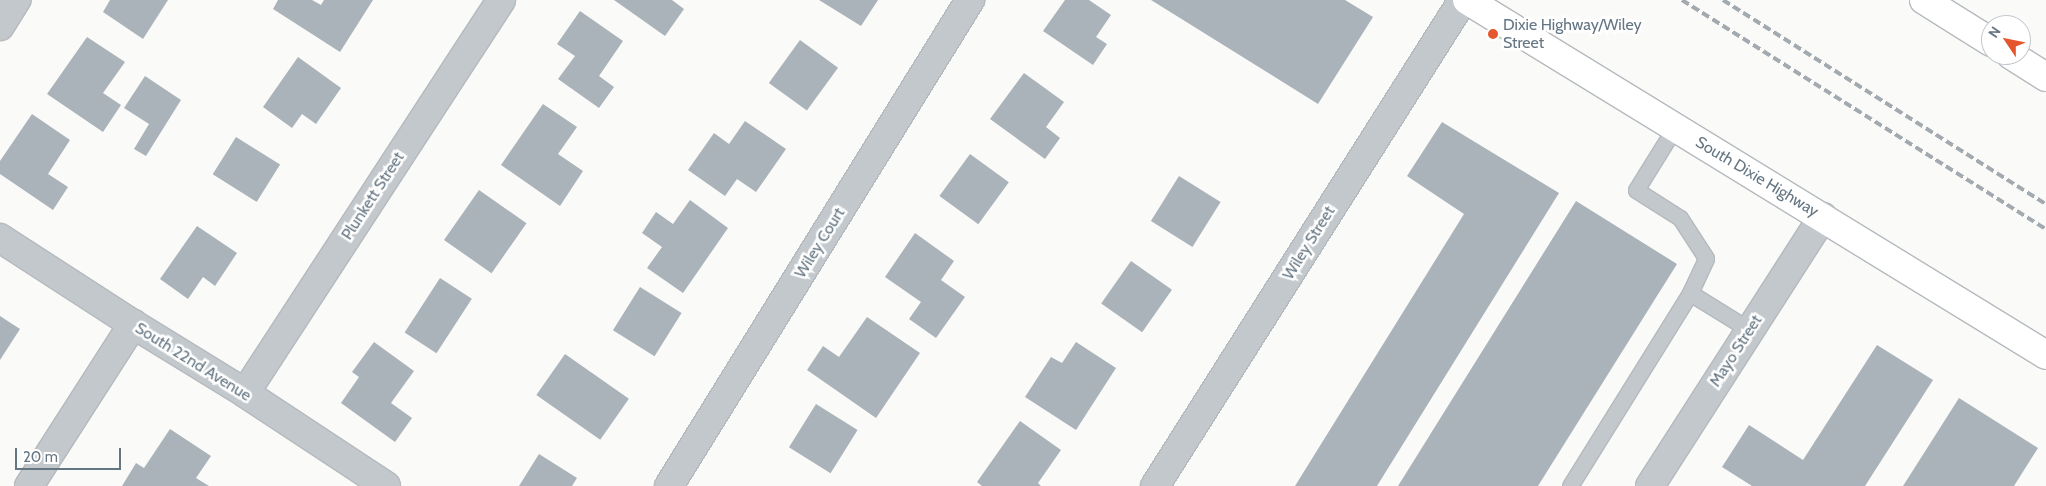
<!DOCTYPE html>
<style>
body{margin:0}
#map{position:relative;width:2046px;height:486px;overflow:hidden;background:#fafaf8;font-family:Cabin,sans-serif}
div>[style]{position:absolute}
.building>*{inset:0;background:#aab3b9;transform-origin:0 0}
.roads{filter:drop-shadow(1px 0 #b5babe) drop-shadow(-1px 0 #b5babe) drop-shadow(0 1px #b5babe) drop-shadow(0 -1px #b5babe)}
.lane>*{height:15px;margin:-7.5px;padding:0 7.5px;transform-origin:7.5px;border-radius:7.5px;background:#c3c8cc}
.street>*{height:28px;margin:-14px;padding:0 14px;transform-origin:14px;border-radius:14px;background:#c3c8cc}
.primary>*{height:28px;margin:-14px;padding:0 14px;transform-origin:14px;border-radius:14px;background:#fff}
.rail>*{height:4px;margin-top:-2px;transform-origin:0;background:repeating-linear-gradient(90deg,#a2aab0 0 8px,transparent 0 12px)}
.dots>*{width:14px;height:14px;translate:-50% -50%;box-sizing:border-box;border:2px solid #fff;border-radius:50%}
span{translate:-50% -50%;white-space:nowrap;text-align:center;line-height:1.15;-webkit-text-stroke:5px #fff;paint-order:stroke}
.poi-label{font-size:16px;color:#657683}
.left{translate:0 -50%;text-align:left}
.street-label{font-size:16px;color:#657683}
.north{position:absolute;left:1981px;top:15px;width:50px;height:50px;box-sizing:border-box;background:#fff;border:1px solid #c1c8cd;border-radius:50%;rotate:304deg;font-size:14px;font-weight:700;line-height:20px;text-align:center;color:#657683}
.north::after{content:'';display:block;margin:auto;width:18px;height:22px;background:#e4572e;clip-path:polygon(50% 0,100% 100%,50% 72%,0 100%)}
.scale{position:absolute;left:15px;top:448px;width:106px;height:22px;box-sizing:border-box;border:2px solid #657683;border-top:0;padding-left:6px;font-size:15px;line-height:18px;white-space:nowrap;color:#657683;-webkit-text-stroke:4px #fff;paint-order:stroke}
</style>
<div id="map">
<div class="building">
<div style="clip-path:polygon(110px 0,168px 0,143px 39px,103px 12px)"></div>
<div style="clip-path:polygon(278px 0,312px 0,321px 5px,324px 0,373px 0,340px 52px,273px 9px)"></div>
<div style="clip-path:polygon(614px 0,672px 0,684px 9px,665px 36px)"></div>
<div style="clip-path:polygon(819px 0,878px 0,861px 26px)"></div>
<div style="clip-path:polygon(1065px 0,1089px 0,1111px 15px,1096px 37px,1107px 44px,1093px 65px,1043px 31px)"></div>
<div style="clip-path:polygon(1151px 0,1345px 0,1373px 17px,1318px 104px)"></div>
<div style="clip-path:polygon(580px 11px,623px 41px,599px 76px,614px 87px,599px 108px,558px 79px,575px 56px,557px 44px)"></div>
<div style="clip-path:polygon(87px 37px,125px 62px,103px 93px,121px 105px,103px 132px,47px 94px)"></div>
<div style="left:800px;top:40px;width:47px;height:53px;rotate:36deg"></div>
<div style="clip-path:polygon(298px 57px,341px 88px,316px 124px,302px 114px,292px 128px,263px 107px)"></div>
<div style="clip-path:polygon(1024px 73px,1064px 102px,1046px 127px,1060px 138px,1045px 159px,990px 119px)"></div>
<div style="clip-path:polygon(145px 76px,181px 100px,146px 156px,134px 149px,149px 124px,124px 108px)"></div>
<div style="clip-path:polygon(543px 104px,577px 127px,558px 154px,583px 171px,560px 206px,501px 165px)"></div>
<div style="clip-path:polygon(32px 114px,70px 140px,48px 174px,68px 187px,53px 210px,0 174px,0 161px)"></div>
<div style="clip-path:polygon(745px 121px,786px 149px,756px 192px,737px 179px,725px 196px,688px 170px,714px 133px,729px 144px)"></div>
<div style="clip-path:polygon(1442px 122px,1559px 193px,1377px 486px,1295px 486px,1464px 214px,1407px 176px)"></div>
<div style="left:236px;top:137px;width:52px;height:44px;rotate:32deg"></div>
<div style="left:970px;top:154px;width:48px;height:52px;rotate:36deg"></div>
<div style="left:1179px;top:176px;width:49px;height:53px;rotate:32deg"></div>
<div style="left:479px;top:190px;width:58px;height:61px;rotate:35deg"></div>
<div style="clip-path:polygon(690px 200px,728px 228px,683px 293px,647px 268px,662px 247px,642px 233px,656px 212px,673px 224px)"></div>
<div style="clip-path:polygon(1576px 201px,1677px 264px,1538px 486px,1398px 486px)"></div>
<div style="clip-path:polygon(197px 226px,237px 253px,215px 286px,203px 277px,188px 299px,160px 279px)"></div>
<div style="clip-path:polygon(915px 233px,954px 261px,941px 280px,965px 297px,936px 338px,909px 319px,921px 302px,885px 277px)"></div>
<div style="left:1131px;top:261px;width:50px;height:52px;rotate:35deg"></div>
<div style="left:440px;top:278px;width:38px;height:65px;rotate:33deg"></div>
<div style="left:640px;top:287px;width:49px;height:51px;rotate:32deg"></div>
<div style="clip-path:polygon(0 316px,20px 329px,0 360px)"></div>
<div style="clip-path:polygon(867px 317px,920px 353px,876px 418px,807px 370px,823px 346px,839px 357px)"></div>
<div style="clip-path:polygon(374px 342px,414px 371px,391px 403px,412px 418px,395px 442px,341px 403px,359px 377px,352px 372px)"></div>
<div style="clip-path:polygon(1076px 342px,1116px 368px,1076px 430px,1025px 397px,1051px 357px,1062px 363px)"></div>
<div style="clip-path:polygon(1877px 345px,1933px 380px,1865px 486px,1752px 486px,1722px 467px,1749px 425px,1803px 460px)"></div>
<div style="left:565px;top:354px;width:78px;height:50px;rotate:35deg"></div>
<div style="clip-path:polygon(1959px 398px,2038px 448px,2014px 486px,1903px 486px)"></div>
<div style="left:816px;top:404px;width:49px;height:51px;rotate:32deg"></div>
<div style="clip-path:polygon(1020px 421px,1061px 450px,1038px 483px,1041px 486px,982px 486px,977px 482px)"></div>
<div style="clip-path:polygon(170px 429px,211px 456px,196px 478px,209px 486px,122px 486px,136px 463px,144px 468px)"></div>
<div style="clip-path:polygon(539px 454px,577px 478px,572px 486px,519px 486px)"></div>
</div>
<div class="roads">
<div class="lane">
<div style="left:1690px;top:293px;width:70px;rotate:31.7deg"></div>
<div style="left:1570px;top:486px;width:227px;rotate:-58.1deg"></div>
<div style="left:1690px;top:293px;width:38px;rotate:-65deg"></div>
<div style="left:1706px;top:258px;width:48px;rotate:-123deg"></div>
<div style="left:1680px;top:218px;width:52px;rotate:-147.5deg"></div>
<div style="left:1636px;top:190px;width:74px;rotate:-58.2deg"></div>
</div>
<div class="street">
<div style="left:0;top:26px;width:31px;rotate:-58deg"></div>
<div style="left:0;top:238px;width:158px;rotate:32.9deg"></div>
<div style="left:133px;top:324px;width:132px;rotate:31.6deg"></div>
<div style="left:245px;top:393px;width:169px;rotate:33.4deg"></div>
<div style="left:245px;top:393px;width:469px;rotate:-56.9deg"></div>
<div style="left:29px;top:486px;width:193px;rotate:-57.3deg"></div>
<div style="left:669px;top:486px;width:572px;rotate:-58.23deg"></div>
<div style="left:1155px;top:486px;width:575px;rotate:-57.64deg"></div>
<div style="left:1650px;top:486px;width:320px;rotate:-57.3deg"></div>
</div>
<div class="primary">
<div style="left:1467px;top:0;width:679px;rotate:31.51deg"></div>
<div style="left:1924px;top:0;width:79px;rotate:32.1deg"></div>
<div style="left:2011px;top:55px;width:41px;rotate:32.2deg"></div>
</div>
</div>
<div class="rail">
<div style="left:1682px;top:0;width:430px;rotate:32.2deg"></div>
<div style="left:1723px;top:0;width:382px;rotate:32.3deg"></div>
</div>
<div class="dots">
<div style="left:1493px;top:34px;background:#e4572e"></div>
</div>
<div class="poi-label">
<span class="left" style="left:1503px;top:34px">Dixie Highway/Wiley<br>Street</span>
</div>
<div class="street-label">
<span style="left:1757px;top:177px;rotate:31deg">South Dixie Highway</span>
<span style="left:373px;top:196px;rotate:-57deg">Plunkett Street</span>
<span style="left:820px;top:243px;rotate:-58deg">Wiley Court</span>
<span style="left:1309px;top:243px;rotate:-58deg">Wiley Street</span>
<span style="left:1736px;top:351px;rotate:-57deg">Mayo Street</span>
<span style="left:193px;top:362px;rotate:32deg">South 22nd Avenue</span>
</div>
<div class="north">N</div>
<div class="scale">20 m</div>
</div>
